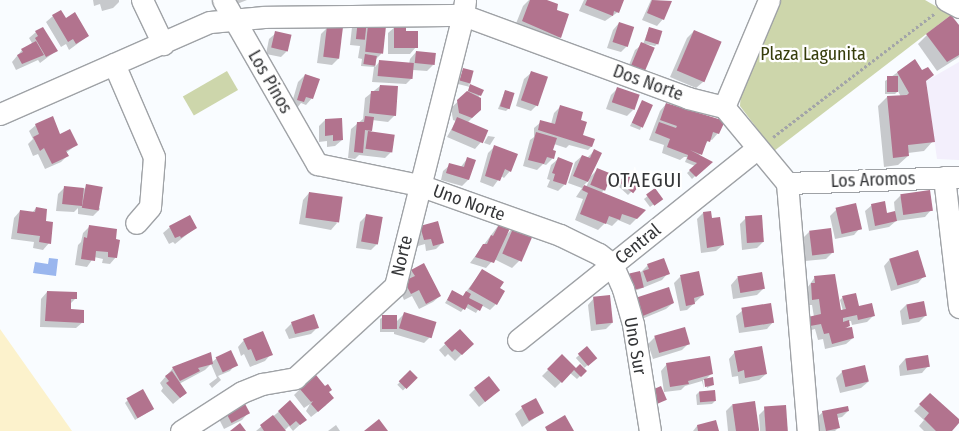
<!DOCTYPE html>
<style>
body{margin:0}
#map{position:relative;width:959px;height:431px;overflow:hidden;background:#f9fcff;font-family:"Fira Sans Condensed",sans-serif}
div>[style]{position:absolute}
.education>*{inset:0;background:#f3effc}
.green>*{inset:0;background:#cdd6ab;transform-origin:0 0}
.sand>*{inset:0;background:#fcf2cc}
.water>*{inset:0;background:#9ab6ee}
.shadow>*{inset:0;background:#0003;transform-origin:0 0}
.building>*{inset:0;background:#b2738e;transform-origin:0 0}
.path>*{height:2.5px;margin-top:-1.25px;transform-origin:0;background:repeating-linear-gradient(90deg,#a3a5a8 0 2.5px,transparent 0 5px)}
.roads{filter:drop-shadow(1px 0 #9fa2a6) drop-shadow(-1px 0 #9fa2a6) drop-shadow(0 1px #9fa2a6) drop-shadow(0 -1px #9fa2a6)}
.minor>*{height:21px;margin:-10.5px;padding:0 10.5px;transform-origin:10.5px;border-radius:10.5px;background:#fff}
span{translate:-50% -50%;white-space:nowrap;text-align:center;line-height:1.15;-webkit-text-stroke:4.5px #fff;paint-order:stroke}
.park-label{font-size:18px;color:#363d0b}
.street-label{font-size:18px;color:#353638}
.quarter-label{font-size:20px;color:#353638;letter-spacing:1px}
</style>
<div id="map">
<div class="education">
<div style="clip-path:polygon(959px 62px,959px 160px,937px 159px,926px 81px)"></div>
</div>
<div class="green">
<div style="clip-path:polygon(777px 0,925px 0,951px 15px,774px 151px,740px 106px,741px 89px)"></div>
<div style="left:227px;top:71px;width:22px;height:51px;rotate:60deg"></div>
</div>
<div class="sand">
<div style="clip-path:polygon(0 329px,72px 431px,0 431px)"></div>
</div>
<div class="water">
<div style="clip-path:polygon(49px 258px,58px 259px,56px 276px,33px 273px,35px 262px,48px 264px)"></div>
</div>
<div class="shadow">
<div style="clip-path:polygon(93px 0,119px 0,119px 2px,113px 8px,102px 11px,100px 4px,94px 6px)"></div>
<div style="clip-path:polygon(229px 0,247px 0,232px 6px)"></div>
<div style="clip-path:polygon(529px 0,543px 0,555px 11px,560px 37px,551px 47px,513px 31px,523px 6px)"></div>
<div style="clip-path:polygon(584px 0,623px 0,618px 12px,605px 21px,579px 11px)"></div>
<div style="clip-path:polygon(651px 0,670px 2px,663px 19px,657px 26px,642px 20px)"></div>
<div style="clip-path:polygon(53px 16px,65px 20px,88px 36px,69px 50px,66px 44px,61px 47px,46px 22px)"></div>
<div style="clip-path:polygon(358px 20px,385px 28px,381px 54px,376px 59px,375px 67px,380px 61px,409px 64px,410px 59px,416px 52px,433px 65px,427px 71px,413px 70px,412px 78px,406px 84px,372px 82px,374px 67px,361px 66px,362px 59px,358px 58px,360px 46px,350px 45px,352px 27px)"></div>
<div style="clip-path:polygon(619px 23px,627px 46px,621px 52px,607px 48px,613px 30px)"></div>
<div style="clip-path:polygon(395px 27px,404px 32px,416px 47px,410px 54px,388px 54px,388px 33px)"></div>
<div style="clip-path:polygon(959px 27px,959px 57px,937px 71px,918px 44px,927px 35px)"></div>
<div style="clip-path:polygon(327px 28px,339px 58px,332px 65px,317px 63px,321px 34px)"></div>
<div style="clip-path:polygon(649px 29px,658px 43px,655px 46px,645px 44px,637px 80px,625px 75px,635px 50px,643px 44px)"></div>
<div style="clip-path:polygon(694px 31px,703px 82px,696px 88px,670px 77px,687px 38px)"></div>
<div style="clip-path:polygon(36px 32px,56px 51px,40px 63px,38px 60px,16px 70px,12px 62px,22px 50px,32px 43px,29px 38px)"></div>
<div style="clip-path:polygon(276px 33px,287px 51px,281px 57px,266px 54px,269px 39px)"></div>
<div style="clip-path:polygon(914px 61px,925px 82px,933px 141px,924px 151px,908px 153px,908px 156px,898px 165px,884px 167px,878px 106px,887px 97px,901px 97px,898px 91px,895px 94px,885px 94px,885px 81px)"></div>
<div style="clip-path:polygon(463px 70px,470px 84px,468px 85px,482px 91px,478px 98px,480px 110px,467px 123px,481px 142px,475px 149px,447px 137px,456px 121px,453px 120px,451px 108px,466px 94px,470px 87px,458px 84px)"></div>
<div style="clip-path:polygon(531px 73px,546px 78px,537px 105px,531px 111px,516px 106px,524px 79px)"></div>
<div style="clip-path:polygon(305px 75px,312px 98px,306px 105px,301px 103px,297px 108px,291px 106px,298px 82px)"></div>
<div style="clip-path:polygon(380px 86px,395px 115px,388px 122px,372px 120px,371px 133px,391px 152px,385px 158px,359px 155px,355px 159px,348px 158px,351px 129px,363px 119px,365px 98px)"></div>
<div style="clip-path:polygon(618px 88px,633px 110px,627px 116px,606px 109px,611px 95px)"></div>
<div style="clip-path:polygon(505px 91px,509px 108px,506px 111px,498px 109px)"></div>
<div style="clip-path:polygon(642px 102px,651px 105px,640px 130px,630px 126px)"></div>
<div style="clip-path:polygon(666px 104px,718px 133px,712px 140px,709px 139px,698px 157px,710px 162px,692px 179px,687px 173px,695px 166px,685px 162px,687px 157px,684px 157px,680px 160px,662px 153px,664px 145px,649px 140px,660px 111px)"></div>
<div style="clip-path:polygon(560px 107px,580px 121px,581px 140px,593px 140px,591px 147px,588px 150px,569px 145px,566px 148px,554px 144px,551px 151px,553px 158px,546px 165px,543px 164px,537px 170px,523px 166px,530px 140px,534px 137px,534px 128px,541px 122px,551px 124px,554px 113px)"></div>
<div style="clip-path:polygon(325px 120px,342px 140px,335px 146px,327px 147px,327px 141px,319px 142px,319px 126px)"></div>
<div style="clip-path:polygon(36px 125px,60px 136px,76px 145px,66px 153px,67px 156px,61px 162px,45px 169px,38px 154px,33px 156px,28px 144px,33px 139px,29px 131px)"></div>
<div style="clip-path:polygon(488px 136px,495px 137px,490px 145px,484px 143px)"></div>
<div style="clip-path:polygon(495px 146px,510px 171px,504px 178px,501px 176px,493px 187px,480px 182px,488px 153px)"></div>
<div style="clip-path:polygon(evenodd,594px 151px,590px 177px,598px 169px,604px 190px,601px 193px,644px 211px,630px 225px,618px 220px,612px 226px,605px 223px,598px 230px,575px 220px,583px 199px,576px 197px,582px 188px,568px 183px,575px 162px,582px 156px,587px 158px,594px 151px,590px 179px,586px 187px,583px 186px,590px 179px)"></div>
<div style="clip-path:polygon(467px 159px,468px 180px,462px 186px,441px 180px,443px 171px,450px 165px,460px 168px)"></div>
<div style="clip-path:polygon(558px 159px,565px 184px,558px 191px,547px 187px,550px 180px,547px 179px,551px 165px)"></div>
<div style="clip-path:polygon(624px 176px,639px 184px,628px 195px,617px 185px)"></div>
<div style="clip-path:polygon(87px 186px,100px 209px,93px 216px,78px 214px,78px 208px,74px 212px,56px 211px,58px 194px,65px 187px,84px 189px)"></div>
<div style="clip-path:polygon(655px 190px,658px 201px,650px 207px,644px 199px)"></div>
<div style="clip-path:polygon(309px 193px,337px 223px,331px 230px,299px 224px,303px 200px)"></div>
<div style="clip-path:polygon(900px 196px,931px 210px,925px 217px,896px 221px,889px 227px,869px 231px,865px 211px,872px 205px,886px 214px,895px 212px,894px 202px)"></div>
<div style="clip-path:polygon(36px 208px,44px 222px,49px 243px,43px 250px,33px 248px,34px 242px,11px 239px,14px 218px,20px 211px,32px 213px)"></div>
<div style="clip-path:polygon(837px 209px,860px 228px,854px 235px,835px 239px,830px 216px)"></div>
<div style="clip-path:polygon(703px 213px,711px 219px,723px 245px,716px 251px,701px 253px,697px 219px)"></div>
<div style="clip-path:polygon(367px 215px,377px 244px,371px 250px,356px 248px,360px 222px)"></div>
<div style="clip-path:polygon(746px 218px,763px 242px,757px 248px,742px 250px,740px 224px)"></div>
<div style="clip-path:polygon(501px 222px,505px 236px,514px 227px,531px 235px,519px 261px,512px 268px,494px 259px,486px 268px,470px 263px)"></div>
<div style="clip-path:polygon(89px 227px,116px 257px,110px 264px,102px 263px,103px 259px,94px 257px,87px 267px,75px 265px,78px 245px,81px 242px,83px 233px)"></div>
<div style="clip-path:polygon(170px 227px,195px 228px,175px 244px,173px 242px,169px 244px,163px 233px)"></div>
<div style="clip-path:polygon(421px 227px,443px 242px,436px 249px,426px 251px,425px 244px,418px 246px,414px 233px)"></div>
<div style="clip-path:polygon(809px 232px,833px 252px,826px 259px,805px 261px,803px 238px)"></div>
<div style="clip-path:polygon(890px 259px,924px 276px,918px 283px,891px 291px,884px 266px)"></div>
<div style="clip-path:polygon(648px 265px,668px 273px,662px 280px,630px 293px,627px 278px,641px 272px)"></div>
<div style="clip-path:polygon(412px 271px,440px 296px,433px 302px,419px 309px,412px 296px,404px 300px,399px 288px)"></div>
<div style="clip-path:polygon(482px 271px,499px 288px,496px 304px,490px 310px,481px 305px,476px 313px,465px 307px,461px 312px,445px 303px,452px 292px,462px 297px)"></div>
<div style="clip-path:polygon(680px 277px,703px 295px,687px 310px,680px 311px,674px 283px)"></div>
<div style="clip-path:polygon(815px 277px,840px 312px,843px 311px,840px 300px,843px 297px,874px 315px,867px 322px,852px 325px,851px 321px,848px 321px,849px 325px,845px 330px,853px 338px,846px 344px,825px 349px,823px 339px,818px 340px,815px 329px,804px 332px,814px 317px,812px 305px,806px 305px,805px 291px)"></div>
<div style="clip-path:polygon(737px 278px,764px 288px,757px 295px,733px 299px,731px 285px)"></div>
<div style="clip-path:polygon(668px 289px,673px 303px,666px 309px,632px 323px)"></div>
<div style="clip-path:polygon(47px 292px,75px 299px,70px 304px,69px 310px,83px 322px,76px 328px,40px 327px,41px 299px)"></div>
<div style="clip-path:polygon(594px 298px,612px 323px,606px 329px,591px 331px,588px 305px)"></div>
<div style="clip-path:polygon(906px 305px,925px 316px,919px 322px,902px 325px,900px 311px)"></div>
<div style="clip-path:polygon(743px 310px,773px 322px,767px 329px,739px 333px,736px 316px)"></div>
<div style="clip-path:polygon(404px 314px,431px 336px,424px 343px,394px 334px,394px 332px,380px 332px,380px 319px,383px 317px,396px 322px)"></div>
<div style="clip-path:polygon(292px 323px,317px 328px,311px 334px,289px 339px,285px 330px)"></div>
<div style="clip-path:polygon(460px 330px,472px 344px,455px 361px,448px 354px,445px 357px,439px 350px)"></div>
<div style="clip-path:polygon(655px 337px,688px 344px,682px 350px,653px 359px,648px 344px)"></div>
<div style="clip-path:polygon(244px 340px,271px 354px,265px 361px,250px 367px,244px 354px,241px 356px,238px 347px)"></div>
<div style="left:587px;top:348px;width:13px;height:15px;rotate:48deg"></div>
<div style="clip-path:polygon(735px 352px,766px 374px,759px 380px,739px 384px,738px 376px,732px 377px,729px 359px)"></div>
<div style="clip-path:polygon(562px 356px,576px 370px,585px 371px,577px 379px,570px 373px,555px 388px,542px 376px)"></div>
<div style="clip-path:polygon(217px 358px,236px 364px,230px 371px,218px 376px,221px 380px,212px 388px,209px 384px,217px 378px,211px 364px,205px 370px,179px 384px,186px 393px,173px 404px,161px 391px,163px 388px,160px 383px,173px 368px,211px 363px)"></div>
<div style="clip-path:polygon(905px 359px,928px 366px,922px 373px,900px 376px,899px 366px)"></div>
<div style="clip-path:polygon(667px 364px,711px 374px,705px 380px,713px 385px,707px 388px,706px 380px,703px 380px,704px 389px,702px 381px,685px 386px,681px 390px,664px 392px,661px 371px)"></div>
<div style="clip-path:polygon(843px 371px,868px 382px,861px 388px,840px 393px,836px 378px)"></div>
<div style="left:410px;top:372px;width:8px;height:18px;rotate:45deg"></div>
<div style="clip-path:polygon(300px 389px,326px 405px,311px 417px,306px 411px,310px 404px,304px 408px,294px 395px)"></div>
<div style="clip-path:polygon(475px 389px,492px 396px,479px 407px,469px 395px)"></div>
<div style="clip-path:polygon(699px 392px,715px 401px,712px 404px,697px 405px,696px 395px)"></div>
<div style="clip-path:polygon(128px 400px,153px 409px,135px 420px,125px 403px)"></div>
<div style="clip-path:polygon(924px 401px,959px 421px,950px 431px,924px 431px,919px 426px,924px 420px,914px 411px)"></div>
<div style="clip-path:polygon(290px 402px,305px 420px,293px 431px,289px 426px,284px 431px,256px 431px)"></div>
<div style="clip-path:polygon(732px 405px,758px 431px,728px 431px,726px 411px)"></div>
<div style="clip-path:polygon(522px 408px,542px 413px,522px 427px,515px 414px)"></div>
<div style="clip-path:polygon(765px 409px,787px 431px,760px 431px,759px 415px)"></div>
<div style="clip-path:polygon(224px 411px,248px 413px,242px 420px,224px 429px,218px 417px)"></div>
<div style="clip-path:polygon(848px 411px,842px 417px,837px 418px,838px 428px,835px 431px,818px 431px,816px 418px,823px 412px)"></div>
<div style="clip-path:polygon(336px 425px,340px 431px,328px 431px)"></div>
<div style="clip-path:polygon(697px 426px,717px 431px,693px 431px)"></div>
</div>
<div class="building">
<div style="clip-path:polygon(530px 0,547px 0,558px 4px,557px 10px,569px 14px,561px 38px,522px 21px)"></div>
<div style="clip-path:polygon(587px 0,624px 0,619px 13px,614px 11px,613px 16px,585px 5px)"></div>
<div style="clip-path:polygon(652px 0,672px 1px,664px 20px,647px 13px)"></div>
<div style="clip-path:polygon(61px 10px,66px 18px,75px 12px,89px 36px,76px 44px,73px 39px,68px 42px,52px 15px)"></div>
<div style="clip-path:polygon(951px 15px,959px 25px,959px 55px,947px 62px,926px 34px)"></div>
<div style="left:358px;top:19px;width:9px;height:20px;rotate:6deg"></div>
<div style="left:619px;top:22px;width:16px;height:21px;rotate:18deg"></div>
<div style="left:368px;top:25px;width:18px;height:27px;rotate:6deg"></div>
<div style="clip-path:polygon(394px 25px,406px 25px,406px 31px,418px 31px,418px 48px,394px 48px)"></div>
<div style="left:327px;top:26px;width:16px;height:31px;rotate:7deg"></div>
<div style="clip-path:polygon(43px 27px,58px 51px,46px 57px,35px 38px,38px 36px,35px 31px)"></div>
<div style="left:649px;top:27px;width:14px;height:14px;rotate:17deg"></div>
<div style="left:694px;top:30px;width:30px;height:44px;rotate:23deg"></div>
<div style="left:275px;top:31px;width:17px;height:17px;rotate:13deg"></div>
<div style="clip-path:polygon(36px 41px,44px 55px,22px 64px,17px 55px,23px 52px,21px 49px)"></div>
<div style="left:641px;top:42px;width:15px;height:29px;rotate:23deg"></div>
<div style="left:416px;top:51px;width:20px;height:12px;rotate:6deg"></div>
<div style="left:365px;top:54px;width:12px;height:10px;rotate:9deg"></div>
<div style="clip-path:polygon(915px 59px,922px 70px,928px 67px,934px 75px,926px 81px,935px 142px,908px 145px,909px 156px,893px 158px,887px 96px,907px 95px,909px 93px,897px 72px)"></div>
<div style="left:379px;top:60px;width:35px;height:16px;rotate:5deg"></div>
<div style="left:463px;top:68px;width:11px;height:13px;rotate:15deg"></div>
<div style="left:531px;top:71px;width:18px;height:31px;rotate:19deg"></div>
<div style="clip-path:polygon(305px 74px,320px 79px,313px 99px,306px 97px,304px 102px,297px 100px)"></div>
<div style="left:887px;top:76px;width:11px;height:16px"></div>
<div style="clip-path:polygon(470px 84px,484px 90px,481px 96px,468px 91px)"></div>
<div style="clip-path:polygon(380px 85px,398px 86px,396px 116px,369px 113px,371px 91px,379px 91px)"></div>
<div style="left:617px;top:87px;width:24px;height:16px;rotate:19deg"></div>
<div style="left:505px;top:90px;width:10px;height:17px;rotate:17deg"></div>
<div style="clip-path:polygon(467px 91px,481px 98px,481px 110px,472px 118px,459px 113px,457px 100px)"></div>
<div style="left:642px;top:100px;width:12px;height:25px;rotate:24deg"></div>
<div style="clip-path:polygon(666px 103px,725px 121px,719px 134px,713px 132px,710px 142px,707px 141px,702px 155px,690px 150px,713px 162px,696px 177px,689px 170px,697px 163px,687px 159px,688px 155px,667px 147px,670px 139px,655px 133px,659px 122px,676px 128px,677px 126px,660px 120px)"></div>
<div style="clip-path:polygon(560px 105px,583px 112px,581px 120px,587px 122px,583px 135px,595px 139px,592px 147px,538px 130px,540px 120px,555px 124px)"></div>
<div style="clip-path:polygon(53px 116px,60px 134px,70px 129px,78px 145px,66px 151px,69px 156px,52px 164px,44px 148px,40px 151px,33px 137px,39px 134px,35px 124px)"></div>
<div style="clip-path:polygon(365px 116px,374px 117px,372px 131px,365px 130px,363px 153px,354px 152px,357px 122px,364px 122px)"></div>
<div style="left:457px;top:117px;width:34px;height:14px;rotate:23deg"></div>
<div style="clip-path:polygon(342px 118px,343px 140px,333px 141px,333px 135px,325px 136px,325px 119px)"></div>
<div style="left:368px;top:131px;width:27px;height:18px;rotate:8deg"></div>
<div style="clip-path:polygon(536px 132px,557px 138px,553px 150px,556px 151px,554px 159px,547px 157px,544px 164px,528px 160px)"></div>
<div style="clip-path:polygon(494px 145px,518px 154px,511px 172px,505px 169px,500px 181px,485px 176px)"></div>
<div style="clip-path:polygon(594px 149px,602px 153px,588px 182px,573px 176px,582px 155px,590px 158px)"></div>
<div style="clip-path:polygon(467px 157px,476px 160px,469px 180px,446px 173px,449px 163px,464px 167px)"></div>
<div style="clip-path:polygon(558px 157px,573px 163px,566px 185px,553px 181px,555px 174px,552px 173px)"></div>
<div style="left:597px;top:168px;width:16px;height:18px;rotate:22deg"></div>
<div style="left:627px;top:172px;width:18px;height:13px;rotate:38deg"></div>
<div style="left:86px;top:184px;width:17px;height:24px;rotate:10deg"></div>
<div style="clip-path:polygon(584px 185px,646px 210px,637px 219px,622px 214px,620px 220px,609px 216px,606px 224px,580px 214px,588px 193px,582px 190px)"></div>
<div style="left:64px;top:186px;width:20px;height:18px;rotate:6deg"></div>
<div style="left:655px;top:188px;width:14px;height:11px;rotate:54deg"></div>
<div style="left:930px;top:190px;width:21px;height:30px;rotate:82deg"></div>
<div style="left:309px;top:192px;width:34px;height:26px;rotate:8deg"></div>
<div style="clip-path:polygon(885px 201px,887px 213px,895px 211px,897px 221px,875px 226px,871px 204px)"></div>
<div style="left:856px;top:203px;width:27px;height:21px;rotate:77deg"></div>
<div style="clip-path:polygon(36px 207px,47px 209px,46px 221px,53px 222px,51px 244px,39px 242px,40px 236px,17px 233px,20px 210px,35px 212px)"></div>
<div style="clip-path:polygon(711px 211px,712px 218px,720px 217px,724px 245px,707px 248px,703px 212px)"></div>
<div style="left:366px;top:214px;width:17px;height:28px;rotate:10deg"></div>
<div style="clip-path:polygon(190px 215px,197px 228px,181px 238px,180px 236px,175px 238px,169px 226px)"></div>
<div style="left:762px;top:215px;width:27px;height:17px;rotate:86deg"></div>
<div style="clip-path:polygon(438px 221px,444px 243px,433px 246px,431px 239px,424px 240px,420px 226px)"></div>
<div style="clip-path:polygon(501px 221px,511px 226px,494px 263px,475px 257px,483px 244px,487px 244px,491px 235px,493px 236px)"></div>
<div style="clip-path:polygon(89px 225px,117px 229px,116px 239px,120px 240px,117px 258px,108px 257px,108px 252px,96px 251px,95px 261px,81px 259px,84px 237px,87px 238px)"></div>
<div style="left:514px;top:226px;width:21px;height:30px;rotate:23deg"></div>
<div style="left:831px;top:228px;width:25px;height:22px;rotate:83deg"></div>
<div style="left:918px;top:250px;width:28px;height:30px;rotate:73deg"></div>
<div style="clip-path:polygon(664px 258px,670px 274px,647px 282px,643px 271px,649px 269px,647px 264px)"></div>
<div style="clip-path:polygon(424px 263px,441px 296px,426px 304px,419px 290px,411px 294px,404px 281px,415px 276px,411px 270px)"></div>
<div style="clip-path:polygon(482px 269px,504px 282px,500px 288px,505px 291px,497px 305px,469px 289px)"></div>
<div style="left:640px;top:271px;width:17px;height:11px;rotate:77deg"></div>
<div style="clip-path:polygon(699px 271px,704px 295px,694px 298px,695px 304px,686px 306px,680px 275px)"></div>
<div style="left:762px;top:272px;width:17px;height:25px;rotate:80deg"></div>
<div style="clip-path:polygon(835px 274px,841px 310px,846px 309px,842px 296px,856px 293px,859px 306px,872px 303px,875px 316px,858px 320px,857px 315px,843px 318px,843px 322px,849px 320px,850px 326px,845px 328px,852px 327px,854px 338px,832px 344px,829px 333px,824px 334px,821px 324px,810px 326px,808px 317px,821px 314px,819px 299px,812px 300px,811px 283px,815px 283px,814px 276px)"></div>
<div style="clip-path:polygon(669px 287px,674px 303px,638px 318px,632px 299px)"></div>
<div style="clip-path:polygon(452px 290px,463px 296px,466px 291px,471px 294px,469px 298px,483px 305px,480px 311px,468px 304px,465px 310px,447px 300px)"></div>
<div style="clip-path:polygon(47px 291px,77px 292px,77px 299px,71px 299px,71px 309px,84px 310px,84px 323px,45px 321px)"></div>
<div style="left:610px;top:295px;width:28px;height:17px;rotate:84deg"></div>
<div style="left:924px;top:301px;width:15px;height:18px;rotate:79deg"></div>
<div style="left:771px;top:303px;width:20px;height:30px;rotate:81deg"></div>
<div style="left:404px;top:312px;width:34px;height:17px;rotate:17deg"></div>
<div style="clip-path:polygon(314px 314px,319px 328px,295px 334px,291px 322px)"></div>
<div style="left:382px;top:315px;width:15px;height:14px"></div>
<div style="left:685px;top:327px;width:18px;height:32px;rotate:74deg"></div>
<div style="clip-path:polygon(460px 329px,474px 344px,462px 355px,455px 349px,452px 352px,444px 343px)"></div>
<div style="clip-path:polygon(263px 331px,273px 355px,256px 361px,251px 349px,248px 350px,243px 339px)"></div>
<div style="left:587px;top:346px;width:16px;height:12px;rotate:50deg"></div>
<div style="clip-path:polygon(762px 346px,767px 374px,745px 378px,744px 370px,738px 372px,734px 351px)"></div>
<div style="left:231px;top:350px;width:17px;height:17px;rotate:65deg"></div>
<div style="clip-path:polygon(211px 352px,213px 364px,198px 368px,200px 371px,180px 381px,172px 367px)"></div>
<div style="clip-path:polygon(562px 354px,576px 368px,580px 364px,587px 371px,581px 377px,574px 370px,562px 383px,547px 369px)"></div>
<div style="left:928px;top:355px;width:12px;height:23px;rotate:81deg"></div>
<div style="clip-path:polygon(710px 356px,713px 374px,688px 381px,689px 384px,670px 387px,666px 363px)"></div>
<div style="left:865px;top:365px;width:17px;height:24px;rotate:77deg"></div>
<div style="left:410px;top:370px;width:11px;height:16px;rotate:45deg"></div>
<div style="clip-path:polygon(172px 371px,187px 393px,180px 398px,166px 383px,169px 381px,165px 376px)"></div>
<div style="clip-path:polygon(316px 375px,325px 386px,328px 384px,332px 390px,329px 392px,334px 398px,318px 412px,311px 404px,313px 401px,311px 402px,299px 388px)"></div>
<div style="left:489px;top:376px;width:18px;height:19px;rotate:52deg"></div>
<div style="clip-path:polygon(713px 377px,714px 385px,705px 387px,704px 379px)"></div>
<div style="left:661px;top:386px;width:15px;height:14px;rotate:67deg"></div>
<div style="left:143px;top:389px;width:23px;height:19px;rotate:61deg"></div>
<div style="left:715px;top:390px;width:11px;height:16px;rotate:85deg"></div>
<div style="clip-path:polygon(930px 393px,959px 419px,959px 423px,952px 431px,936px 431px,924px 419px,929px 413px,919px 404px)"></div>
<div style="left:536px;top:398px;width:17px;height:17px;rotate:62deg"></div>
<div style="left:243px;top:400px;width:15px;height:21px;rotate:62deg"></div>
<div style="clip-path:polygon(290px 400px,307px 420px,300px 425px,296px 421px,290px 426px,278px 411px)"></div>
<div style="left:755px;top:401px;width:30px;height:23px;rotate:82deg"></div>
<div style="left:786px;top:405px;width:26px;height:22px;rotate:86deg"></div>
<div style="clip-path:polygon(848px 406px,849px 411px,837px 414px,840px 428px,826px 431px,822px 411px)"></div>
<div style="clip-path:polygon(273px 415px,286px 431px,264px 431px,260px 425px)"></div>
<div style="clip-path:polygon(565px 415px,574px 431px,547px 431px,545px 427px)"></div>
<div style="clip-path:polygon(379px 419px,388px 431px,364px 431px)"></div>
<div style="clip-path:polygon(716px 420px,719px 431px,698px 431px,697px 425px)"></div>
<div style="clip-path:polygon(240px 423px,246px 431px,230px 431px)"></div>
</div>
<div class="path">
<div style="left:773px;top:137px;width:204px;rotate:-37.4deg"></div>
</div>
<div class="roads">
<div class="minor">
<div style="left:142px;top:0;width:49px;rotate:64.5deg"></div>
<div style="left:223px;top:0;width:189px;rotate:60.2deg"></div>
<div style="left:317px;top:164px;width:104px;rotate:11.6deg"></div>
<div style="left:419px;top:185px;width:150px;rotate:19.5deg"></div>
<div style="left:560px;top:235px;width:43px;rotate:26deg"></div>
<div style="left:599px;top:254px;width:16px;rotate:38deg"></div>
<div style="left:612px;top:264px;width:27px;rotate:66deg"></div>
<div style="left:623px;top:289px;width:36px;rotate:74deg"></div>
<div style="left:633px;top:324px;width:108px;rotate:81deg"></div>
<div style="left:946px;top:0;width:15px;rotate:28deg"></div>
<div style="left:114px;top:64px;width:101px;rotate:66.7deg"></div>
<div style="left:154px;top:157px;width:50px;rotate:94.6deg"></div>
<div style="left:150px;top:207px;width:21px;rotate:131deg"></div>
<div style="left:724px;top:107px;width:116px;rotate:-67.2deg"></div>
<div style="left:0;top:114px;width:229px;rotate:-23.7deg"></div>
<div style="left:210px;top:22px;width:54px;rotate:-5.3deg"></div>
<div style="left:264px;top:17px;width:199px;rotate:-0.6deg"></div>
<div style="left:463px;top:15px;width:240px;rotate:20.2deg"></div>
<div style="left:688px;top:98px;width:37px;rotate:14deg"></div>
<div style="left:724px;top:107px;width:99px;rotate:50.3deg"></div>
<div style="left:787px;top:183px;width:249px;rotate:85.2deg"></div>
<div style="left:944px;top:177px;width:131px;rotate:83.4deg"></div>
<div style="left:787px;top:183px;width:172px;rotate:-2deg"></div>
<div style="left:518px;top:340px;width:307px;rotate:-38.7deg"></div>
<div style="left:181px;top:431px;width:72px;rotate:-32.6deg"></div>
<div style="left:242px;top:392px;width:22px;rotate:-22deg"></div>
<div style="left:262px;top:384px;width:34px;rotate:-10deg"></div>
<div style="left:295px;top:378px;width:136px;rotate:-42.6deg"></div>
<div style="left:395px;top:286px;width:279px;rotate:-75.9deg"></div>
<div style="left:463px;top:15px;width:15px;rotate:-82deg"></div>
</div>
</div>
<div class="park-label">
<span style="left:813px;top:54px">Plaza Lagunita</span>
</div>
<div class="street-label">
<span style="left:270px;top:82px;rotate:60deg">Los Pinos</span>
<span style="left:648px;top:83px;rotate:20deg">Dos Norte</span>
<span style="left:873px;top:180px;rotate:-2deg">Los Aromos</span>
<span style="left:469px;top:203px;rotate:20deg">Uno Norte</span>
<span style="left:638px;top:244px;rotate:-39deg">Central</span>
<span style="left:402px;top:256px;rotate:-77deg">Norte</span>
<span style="left:635px;top:346px;rotate:80deg">Uno Sur</span>
</div>
<div class="quarter-label">
<span style="left:645px;top:180px">OTAEGUI</span>
</div>
</div>
